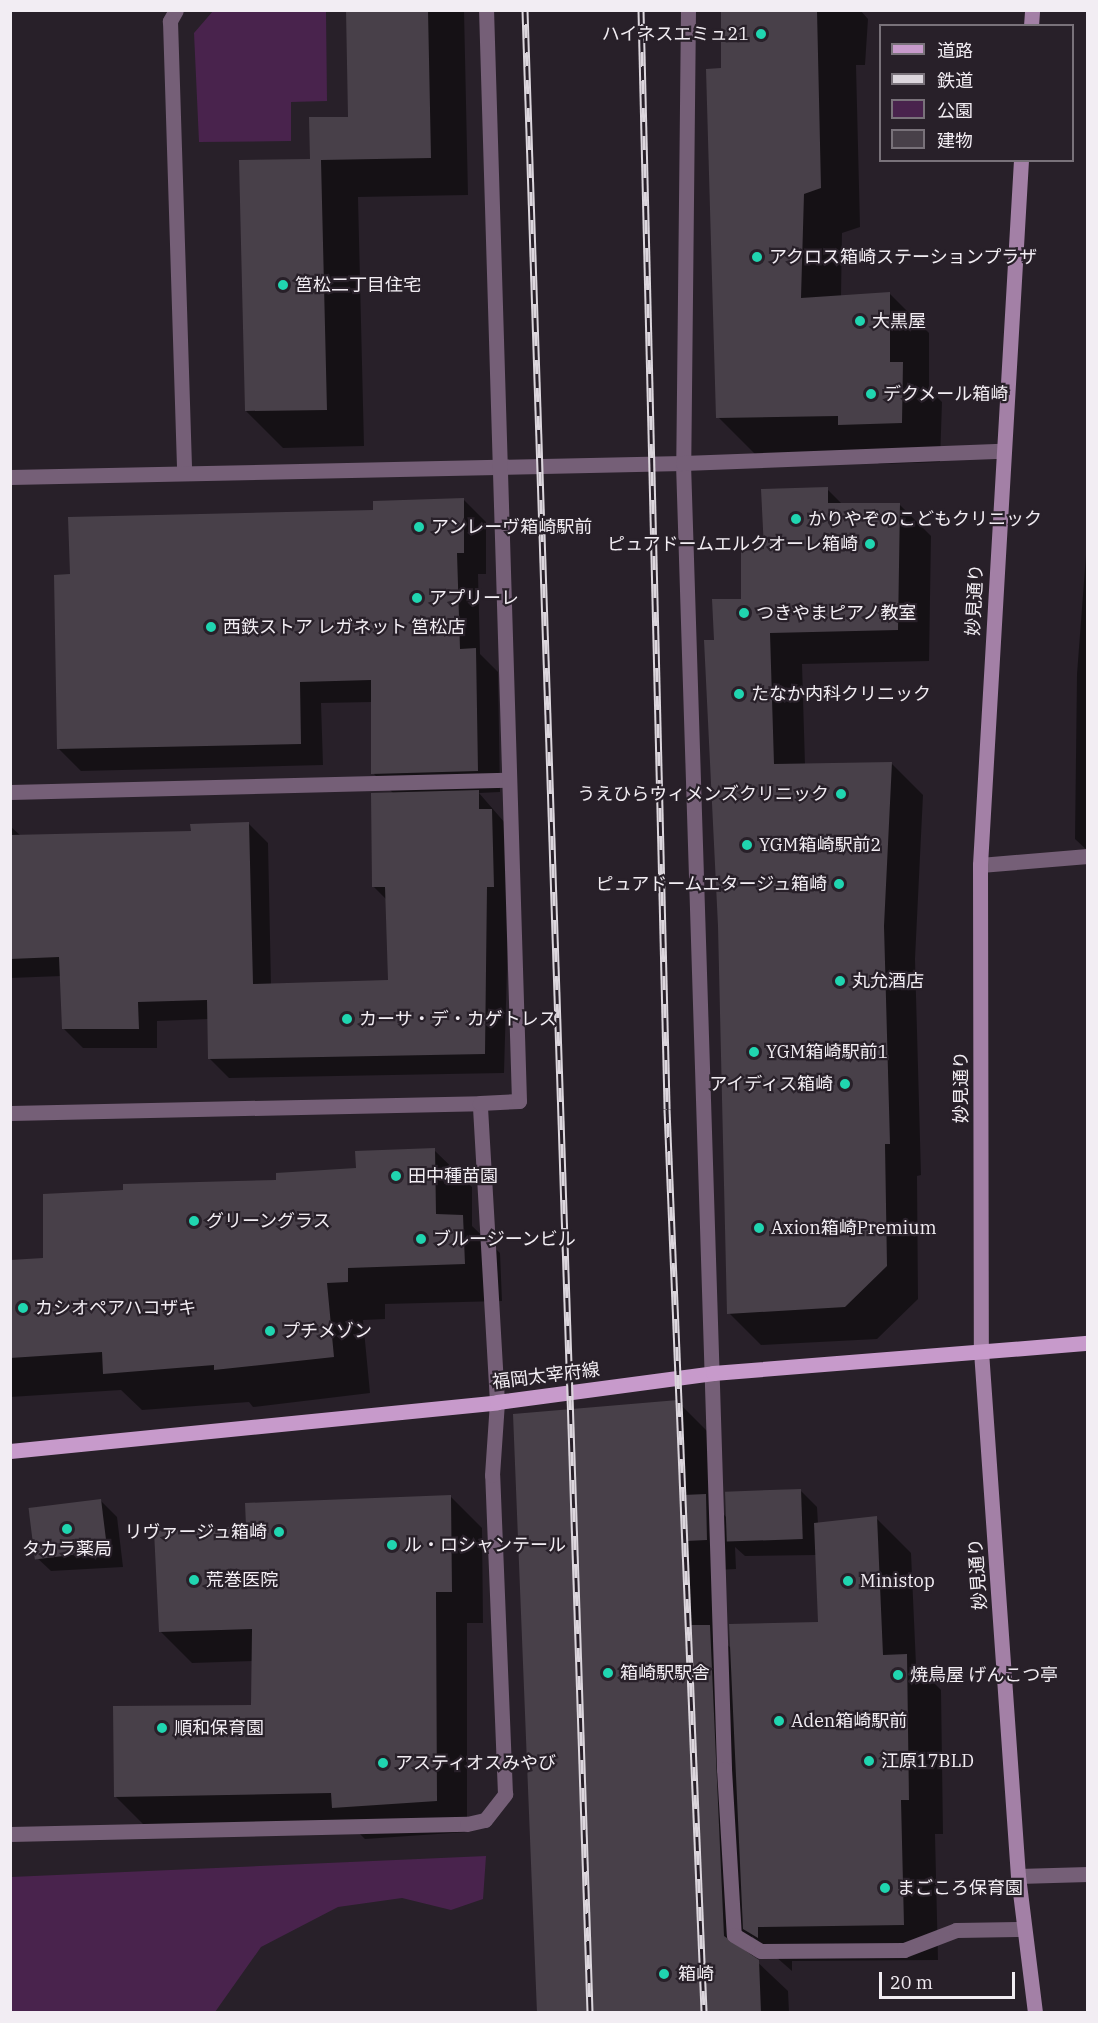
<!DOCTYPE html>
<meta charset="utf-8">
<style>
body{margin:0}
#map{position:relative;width:1098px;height:2023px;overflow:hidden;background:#282029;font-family:"IBM Plex Serif","Noto Sans JP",serif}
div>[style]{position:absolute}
.green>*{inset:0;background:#49234d}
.shadow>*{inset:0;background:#0007}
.building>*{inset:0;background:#484049;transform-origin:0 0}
.minor>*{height:15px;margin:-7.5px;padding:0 7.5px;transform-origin:7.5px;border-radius:7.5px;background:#755f77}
.secondary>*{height:15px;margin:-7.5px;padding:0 7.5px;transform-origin:7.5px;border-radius:7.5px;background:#a380a6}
.primary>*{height:15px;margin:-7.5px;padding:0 7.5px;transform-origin:7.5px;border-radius:7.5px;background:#c79acb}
.rail>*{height:7px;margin-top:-3.5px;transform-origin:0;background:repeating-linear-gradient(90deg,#282029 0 14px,#dcd6dd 0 28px);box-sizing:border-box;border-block:2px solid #dcd6dd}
.dots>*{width:16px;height:16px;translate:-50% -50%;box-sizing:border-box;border:3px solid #282029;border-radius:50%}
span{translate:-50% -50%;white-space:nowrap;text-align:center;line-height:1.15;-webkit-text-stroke:4.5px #282029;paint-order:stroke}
.poi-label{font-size:18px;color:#f2edf3}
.right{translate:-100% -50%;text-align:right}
.left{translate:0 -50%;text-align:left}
.street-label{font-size:18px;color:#f2edf3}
.frame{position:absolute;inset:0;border:12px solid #f2edf3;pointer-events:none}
.legend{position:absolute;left:879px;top:24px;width:195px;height:138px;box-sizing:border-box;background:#282029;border:2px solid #79727a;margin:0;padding:8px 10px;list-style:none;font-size:18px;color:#f2edf3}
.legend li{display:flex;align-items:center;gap:12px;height:30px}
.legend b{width:30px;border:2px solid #79727a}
.scale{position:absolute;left:879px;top:1972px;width:136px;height:27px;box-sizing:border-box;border:3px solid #f2edf3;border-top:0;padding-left:8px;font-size:18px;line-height:21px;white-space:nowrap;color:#f2edf3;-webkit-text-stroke:4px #282029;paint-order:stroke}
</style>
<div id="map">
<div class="green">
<div style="clip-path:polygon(213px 11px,326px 11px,327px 101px,291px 102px,291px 141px,199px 142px,194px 33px)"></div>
<div style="clip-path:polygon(486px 1856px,483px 1899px,451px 1910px,402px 1898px,338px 1907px,261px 1947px,215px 2012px,11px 2012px,11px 1877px)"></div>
</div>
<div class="shadow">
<div style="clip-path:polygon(348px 10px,464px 10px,468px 195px,358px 197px,364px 446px,283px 448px,246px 411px,312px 160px,350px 118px)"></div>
<div style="clip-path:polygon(722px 10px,860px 10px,868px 19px,865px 65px,856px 65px,860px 227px,842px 233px,841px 297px,889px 293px,929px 333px,929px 389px,942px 402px,940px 462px,879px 464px,869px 454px,757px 456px,718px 417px)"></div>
<div style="clip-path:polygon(827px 489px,843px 505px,899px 504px,931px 536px,929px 661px,802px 664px,805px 765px,891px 763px,923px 795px,915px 959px,921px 1175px,917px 1176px,918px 1299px,877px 1339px,761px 1345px,729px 1313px,716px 641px,743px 600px,765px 550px)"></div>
<div style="clip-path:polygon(464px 500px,486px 522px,486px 574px,478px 574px,480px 654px,498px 672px,500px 792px,479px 793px,511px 830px,504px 1073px,229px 1078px,210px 1059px,209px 1019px,157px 1021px,157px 1048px,83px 1048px,64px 1029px,62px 976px,10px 978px,10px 826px,21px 836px,192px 832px,249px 824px,268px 843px,271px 985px,389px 981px,387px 900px,373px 886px,394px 794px,373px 773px,372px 702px,321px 703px,323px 765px,81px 771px,59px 749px,71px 576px,374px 511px)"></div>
<div style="clip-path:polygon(1088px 529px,1088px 851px,1075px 839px,1077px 674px)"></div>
<div style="clip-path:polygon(434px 1150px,472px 1187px,472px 1226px,500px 1253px,502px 1301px,385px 1304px,385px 1319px,363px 1320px,370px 1393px,253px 1407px,249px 1402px,142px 1410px,121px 1390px,10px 1397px,10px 1261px,45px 1259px,278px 1181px,358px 1170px)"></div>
<div style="clip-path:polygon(evenodd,678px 1402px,707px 1431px,711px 1501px,727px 1518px,801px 1491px,817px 1507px,818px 1524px,876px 1518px,911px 1553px,916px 1665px,941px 1690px,943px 1834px,935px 1834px,938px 1960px,792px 1961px,792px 1971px,752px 1936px,753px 1958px,788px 1991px,789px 2012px,539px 2012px,678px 1402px,735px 1547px,745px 1556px,816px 1555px,819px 1624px,732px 1649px,718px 1636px,715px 1570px,736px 1569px,735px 1547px)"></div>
<div style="clip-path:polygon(450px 1496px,482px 1528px,483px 1623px,467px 1623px,467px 1832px,365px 1839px,350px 1824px,147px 1828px,115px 1796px,252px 1707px,253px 1661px,192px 1663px,160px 1631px,247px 1528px)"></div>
<div style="clip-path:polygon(100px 1500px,117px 1517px,123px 1567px,51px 1571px,34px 1555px)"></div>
</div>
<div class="building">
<div style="clip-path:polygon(346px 10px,428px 10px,431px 158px,321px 160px,327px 410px,245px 411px,239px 160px,310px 159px,309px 117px,348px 117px)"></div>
<div style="clip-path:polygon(721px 10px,817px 10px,821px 188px,804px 194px,801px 298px,890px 292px,890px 362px,903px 362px,902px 423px,838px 425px,838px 416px,716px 418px,706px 69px,721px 68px)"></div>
<div style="clip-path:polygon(828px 487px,828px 503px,900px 503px,898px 630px,770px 633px,774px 764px,892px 762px,884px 926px,890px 1144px,885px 1144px,887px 1266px,845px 1307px,727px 1314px,718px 926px,704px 640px,714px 640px,712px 599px,741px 599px,741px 551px,764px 549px,761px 489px)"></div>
<div style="clip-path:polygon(464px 498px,464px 553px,457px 553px,460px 649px,476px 648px,478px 771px,371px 774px,371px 680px,300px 682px,301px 744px,57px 749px,54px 575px,70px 574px,68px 517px,373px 510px,373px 501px)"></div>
<div style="clip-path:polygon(479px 790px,479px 809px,492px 809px,494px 887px,487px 887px,485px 1054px,208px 1059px,207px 1000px,138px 1002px,139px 1029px,62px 1029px,59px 957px,10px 959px,10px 835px,191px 831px,190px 824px,249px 822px,253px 984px,388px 980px,385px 887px,372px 887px,371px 793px)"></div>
<div style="clip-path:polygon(435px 1148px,436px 1214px,463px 1215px,465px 1264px,348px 1268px,348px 1282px,327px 1283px,334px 1357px,214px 1370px,214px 1365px,103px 1374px,102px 1352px,10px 1358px,10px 1260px,43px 1258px,43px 1194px,123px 1190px,123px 1184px,276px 1180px,276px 1173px,356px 1168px,355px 1151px)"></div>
<div style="clip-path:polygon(678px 1400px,683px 1495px,706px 1494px,707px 1540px,686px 1541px,690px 1625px,710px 1625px,724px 1936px,759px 1960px,761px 2013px,537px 2013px,513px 1414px)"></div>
<div style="left:801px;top:1489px;width:50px;height:76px;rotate:88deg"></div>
<div style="clip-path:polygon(451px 1495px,452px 1592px,436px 1592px,437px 1801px,332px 1808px,331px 1793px,114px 1797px,113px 1706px,251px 1705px,252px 1629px,159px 1632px,154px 1531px,246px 1526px,245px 1503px)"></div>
<div style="left:101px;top:1499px;width:52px;height:73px;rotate:83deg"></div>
<div style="clip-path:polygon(877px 1516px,883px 1655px,907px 1654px,909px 1800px,901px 1800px,904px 1925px,758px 1927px,758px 1938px,743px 1929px,729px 1624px,818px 1622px,814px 1523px)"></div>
</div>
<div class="minor">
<div style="left:176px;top:10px;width:13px;rotate:119deg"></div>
<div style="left:170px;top:21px;width:452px;rotate:88.2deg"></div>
<div style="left:688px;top:10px;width:453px;rotate:90.6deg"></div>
<div style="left:683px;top:463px;width:1307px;rotate:88.2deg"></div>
<div style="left:724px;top:1769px;width:166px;rotate:86.6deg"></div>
<div style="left:734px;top:1935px;width:31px;rotate:31deg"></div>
<div style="left:761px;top:1951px;width:143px;rotate:-0.4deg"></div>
<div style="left:904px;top:1950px;width:56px;rotate:-21deg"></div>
<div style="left:956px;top:1930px;width:67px;rotate:-0.9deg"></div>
<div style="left:10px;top:477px;width:673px;rotate:-1.19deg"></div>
<div style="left:683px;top:463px;width:319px;rotate:-2.2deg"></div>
<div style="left:10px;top:792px;width:497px;rotate:-1.4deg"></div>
<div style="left:980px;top:865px;width:108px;rotate:-4.8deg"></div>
<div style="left:10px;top:1113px;width:470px;rotate:-1.2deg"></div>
<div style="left:10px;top:1834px;width:457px;rotate:-1.3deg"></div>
<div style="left:467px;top:1824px;width:18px;rotate:-13deg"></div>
<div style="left:485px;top:1820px;width:33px;rotate:-52deg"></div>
<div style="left:505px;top:1794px;width:319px;rotate:-92.3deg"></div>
<div style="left:492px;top:1475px;width:73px;rotate:-86.1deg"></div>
<div style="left:497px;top:1402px;width:299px;rotate:-93.3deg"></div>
<div style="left:480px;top:1103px;width:39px;rotate:-3deg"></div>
<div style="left:519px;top:1101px;width:1091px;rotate:-91.73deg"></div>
<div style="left:1018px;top:1876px;width:70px;rotate:-1.6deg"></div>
</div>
<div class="secondary">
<div style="left:1031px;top:26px;width:16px;rotate:-86deg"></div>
<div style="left:1021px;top:160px;width:706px;rotate:93.33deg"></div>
<div style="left:980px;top:865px;width:486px;rotate:89.9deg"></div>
<div style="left:981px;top:1351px;width:526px;rotate:85.97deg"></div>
<div style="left:1018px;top:1876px;width:137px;rotate:82.9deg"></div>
</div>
<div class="primary">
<div style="left:10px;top:1451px;width:489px;rotate:-5.7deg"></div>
<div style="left:497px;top:1402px;width:218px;rotate:-7.6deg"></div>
<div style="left:713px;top:1373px;width:376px;rotate:-4.6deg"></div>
</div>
<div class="rail">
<div style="left:525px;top:10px;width:2003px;rotate:88.14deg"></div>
<div style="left:641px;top:10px;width:1099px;rotate:88.64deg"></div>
<div style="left:667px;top:1109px;width:904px;rotate:87.65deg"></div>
</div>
<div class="dots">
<div style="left:761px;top:34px;background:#20d5b0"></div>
<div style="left:757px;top:257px;background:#20d5b0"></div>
<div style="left:283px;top:285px;background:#20d5b0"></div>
<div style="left:860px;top:321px;background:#20d5b0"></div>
<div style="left:871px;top:394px;background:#20d5b0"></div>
<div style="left:796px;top:519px;background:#20d5b0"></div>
<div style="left:419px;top:527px;background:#20d5b0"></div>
<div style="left:870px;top:544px;background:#20d5b0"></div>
<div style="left:417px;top:598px;background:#20d5b0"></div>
<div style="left:744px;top:613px;background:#20d5b0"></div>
<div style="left:211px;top:627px;background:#20d5b0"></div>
<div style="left:739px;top:694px;background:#20d5b0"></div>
<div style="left:841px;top:794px;background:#20d5b0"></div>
<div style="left:747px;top:845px;background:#20d5b0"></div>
<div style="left:839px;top:884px;background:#20d5b0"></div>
<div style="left:840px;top:981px;background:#20d5b0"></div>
<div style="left:347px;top:1019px;background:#20d5b0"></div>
<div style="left:754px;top:1052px;background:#20d5b0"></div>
<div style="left:845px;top:1084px;background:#20d5b0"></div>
<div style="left:396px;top:1176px;background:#20d5b0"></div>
<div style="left:194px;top:1221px;background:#20d5b0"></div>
<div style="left:759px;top:1228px;background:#20d5b0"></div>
<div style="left:421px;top:1239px;background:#20d5b0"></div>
<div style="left:23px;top:1308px;background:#20d5b0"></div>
<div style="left:270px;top:1331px;background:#20d5b0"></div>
<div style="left:67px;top:1529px;background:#20d5b0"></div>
<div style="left:279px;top:1532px;background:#20d5b0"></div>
<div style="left:392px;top:1545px;background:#20d5b0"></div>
<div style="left:194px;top:1580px;background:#20d5b0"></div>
<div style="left:848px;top:1581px;background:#20d5b0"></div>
<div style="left:608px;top:1673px;background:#20d5b0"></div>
<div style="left:898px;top:1675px;background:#20d5b0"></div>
<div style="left:779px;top:1721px;background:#20d5b0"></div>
<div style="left:162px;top:1728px;background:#20d5b0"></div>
<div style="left:869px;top:1761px;background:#20d5b0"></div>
<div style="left:383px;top:1763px;background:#20d5b0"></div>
<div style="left:885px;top:1888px;background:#20d5b0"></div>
<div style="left:664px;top:1974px;background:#20d5b0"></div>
</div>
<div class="poi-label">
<span class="right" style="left:749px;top:34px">ハイネスエミュ21</span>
<span class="left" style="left:769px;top:257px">アクロス箱崎ステーションプラザ</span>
<span class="left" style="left:295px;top:285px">筥松二丁目住宅</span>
<span class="left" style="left:872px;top:321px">大黒屋</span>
<span class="left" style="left:883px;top:394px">デクメール箱崎</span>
<span class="left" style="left:808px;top:519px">かりやぞのこどもクリニック</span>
<span class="left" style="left:431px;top:527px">アンレーヴ箱崎駅前</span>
<span class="right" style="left:858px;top:544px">ピュアドームエルクオーレ箱崎</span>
<span class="left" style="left:429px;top:598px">アプリーレ</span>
<span class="left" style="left:756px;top:613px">つきやまピアノ教室</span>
<span class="left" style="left:223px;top:627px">西鉄ストア レガネット 筥松店</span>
<span class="left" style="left:751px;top:694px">たなか内科クリニック</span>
<span class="right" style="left:829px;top:794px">うえひらウィメンズクリニック</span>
<span class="left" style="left:759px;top:845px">YGM箱崎駅前2</span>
<span class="right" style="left:827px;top:884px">ピュアドームエタージュ箱崎</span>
<span class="left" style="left:852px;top:981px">丸允酒店</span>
<span class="left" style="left:359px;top:1019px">カーサ・デ・カゲトレス</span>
<span class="left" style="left:766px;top:1052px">YGM箱崎駅前1</span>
<span class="right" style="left:833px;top:1084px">アイディス箱崎</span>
<span class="left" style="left:408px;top:1176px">田中種苗園</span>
<span class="left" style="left:206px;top:1221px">グリーングラス</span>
<span class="left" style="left:771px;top:1228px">Axion箱崎Premium</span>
<span class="left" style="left:433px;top:1239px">ブルージーンビル</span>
<span class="left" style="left:35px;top:1308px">カシオペアハコザキ</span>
<span class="left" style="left:282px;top:1331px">プチメゾン</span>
<span class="right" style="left:267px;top:1532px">リヴァージュ箱崎</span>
<span class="left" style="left:404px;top:1545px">ル・ロシャンテール</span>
<span style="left:67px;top:1549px">タカラ薬局</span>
<span class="left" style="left:206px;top:1580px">荒巻医院</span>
<span class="left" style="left:860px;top:1581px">Ministop</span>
<span class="left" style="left:620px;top:1673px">箱崎駅駅舎</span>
<span class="left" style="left:910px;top:1675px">焼鳥屋 げんこつ亭</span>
<span class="left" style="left:791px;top:1721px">Aden箱崎駅前</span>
<span class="left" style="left:174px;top:1728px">順和保育園</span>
<span class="left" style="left:881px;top:1761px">江原17BLD</span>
<span class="left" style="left:395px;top:1763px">アスティオスみやび</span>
<span class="left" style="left:897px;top:1888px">まごころ保育園</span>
<span class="left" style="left:678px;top:1974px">箱崎</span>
</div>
<div class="street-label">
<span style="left:975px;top:600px;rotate:-87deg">妙見通り</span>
<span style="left:961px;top:1087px;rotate:-90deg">妙見通り</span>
<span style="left:546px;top:1376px;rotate:-7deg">福岡太宰府線</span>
<span style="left:978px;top:1574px;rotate:-94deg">妙見通り</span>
</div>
<div class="frame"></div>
<ul class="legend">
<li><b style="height:8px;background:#c79acb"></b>道路</li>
<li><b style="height:8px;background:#dcd6dd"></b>鉄道</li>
<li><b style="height:16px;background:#49234d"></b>公園</li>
<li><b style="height:16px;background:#484049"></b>建物</li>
</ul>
<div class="scale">20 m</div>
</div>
